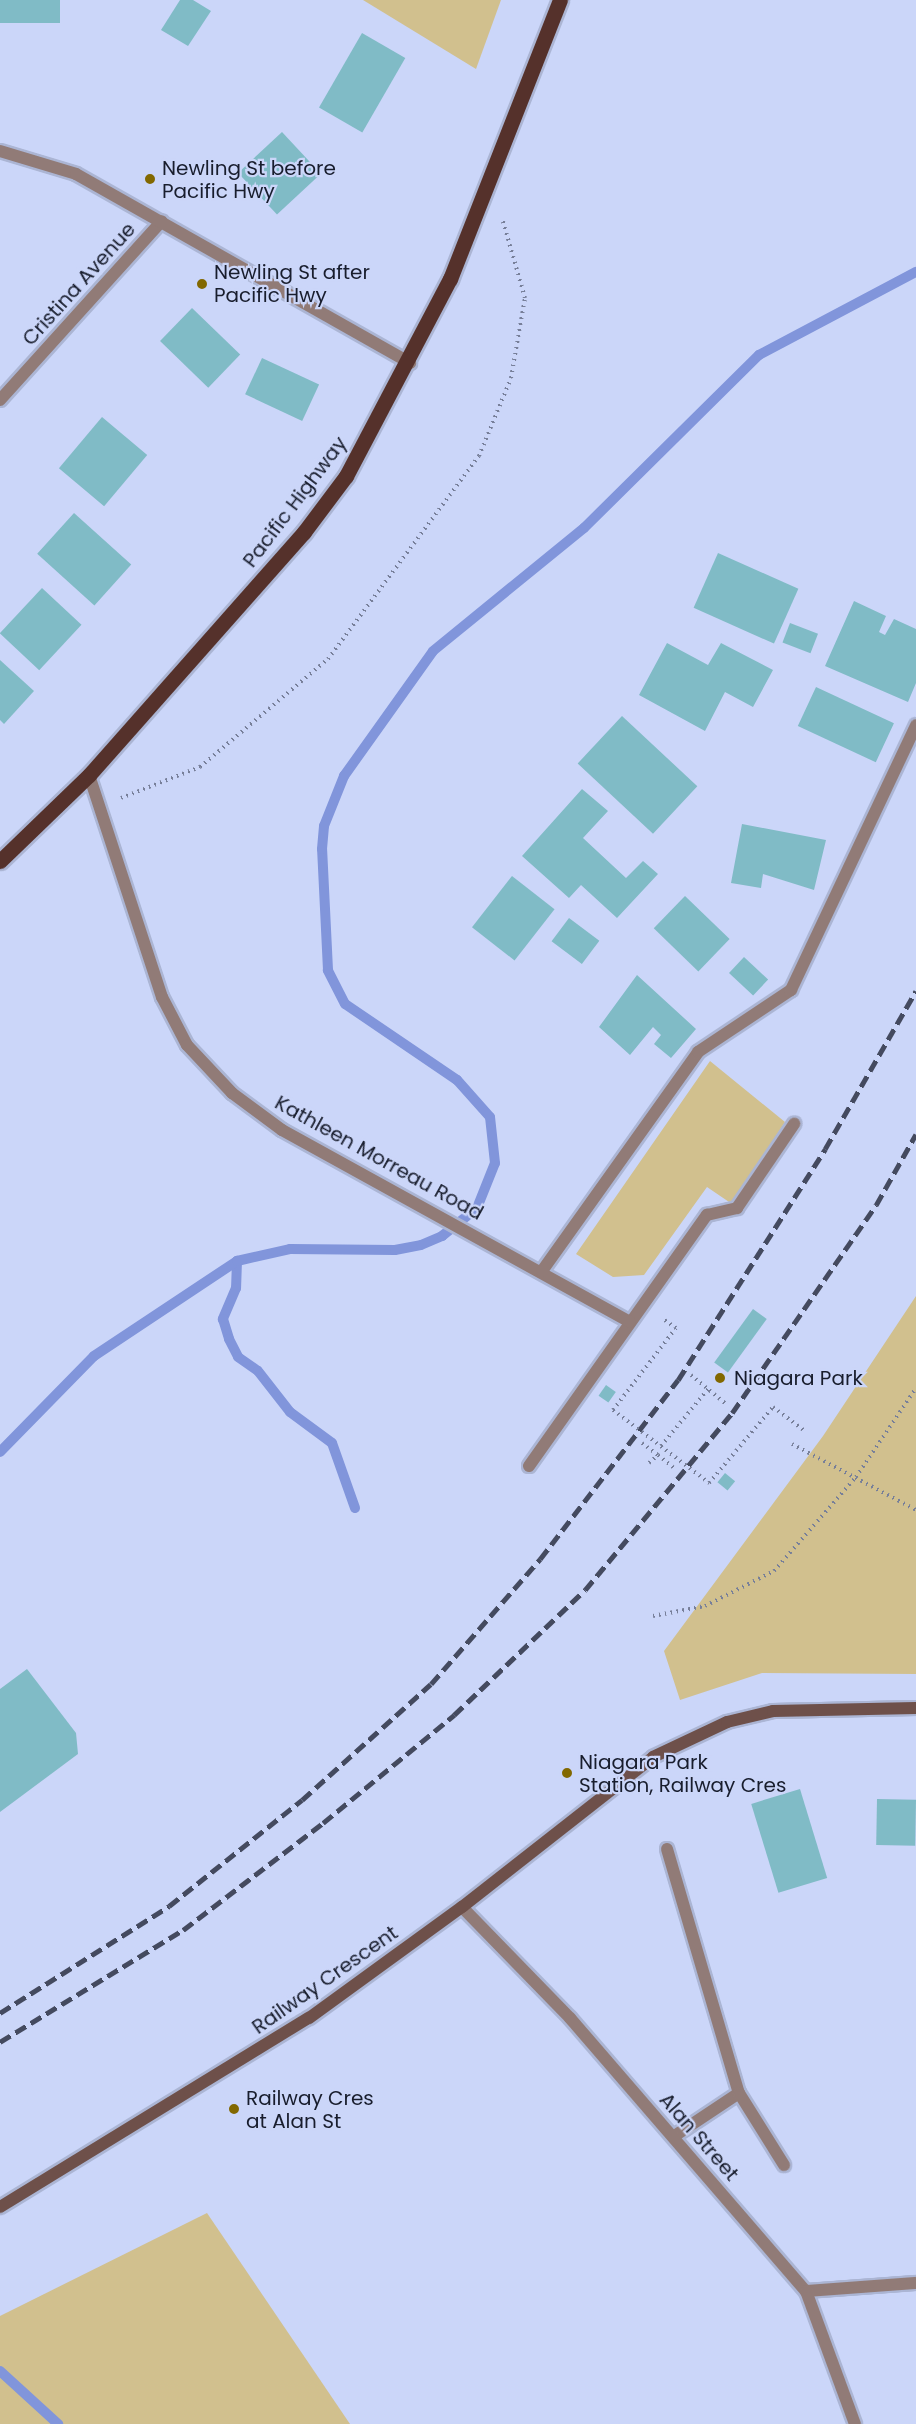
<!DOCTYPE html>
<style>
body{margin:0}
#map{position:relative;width:916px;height:2424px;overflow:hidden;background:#cbd6f9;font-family:Poppins,sans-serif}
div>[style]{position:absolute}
.green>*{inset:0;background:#d1c08e}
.stream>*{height:10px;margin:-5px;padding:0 5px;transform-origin:5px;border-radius:5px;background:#8195db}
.building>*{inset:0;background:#80bbc6;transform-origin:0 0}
.path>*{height:4px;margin-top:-2px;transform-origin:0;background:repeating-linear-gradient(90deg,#777f99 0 1.5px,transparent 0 6px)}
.roads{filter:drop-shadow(2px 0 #abb5d4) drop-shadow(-2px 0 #abb5d4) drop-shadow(0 2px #abb5d4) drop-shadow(0 -2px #abb5d4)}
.service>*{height:12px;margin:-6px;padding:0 6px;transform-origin:6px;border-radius:6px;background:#917b77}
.minor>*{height:12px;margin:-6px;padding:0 6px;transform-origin:6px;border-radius:6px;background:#917b77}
.tertiary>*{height:12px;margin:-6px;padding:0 6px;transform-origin:6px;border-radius:6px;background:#917b77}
.secondary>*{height:12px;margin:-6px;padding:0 6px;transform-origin:6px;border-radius:6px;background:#6e504a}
.primary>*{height:15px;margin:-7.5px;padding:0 7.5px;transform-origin:7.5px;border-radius:7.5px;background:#55312b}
.rail>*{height:4.5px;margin-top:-2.25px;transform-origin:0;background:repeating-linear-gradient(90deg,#444a5f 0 12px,transparent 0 18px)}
.path-bridge>*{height:4px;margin-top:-2px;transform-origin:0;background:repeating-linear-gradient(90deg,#777f99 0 1.5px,transparent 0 6px)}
.dots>*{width:16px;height:16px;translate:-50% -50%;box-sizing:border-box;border:3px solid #cbd6f9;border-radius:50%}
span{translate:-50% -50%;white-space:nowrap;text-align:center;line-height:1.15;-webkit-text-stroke:4.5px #cbd6f9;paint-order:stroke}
.poi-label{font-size:20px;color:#181d2d}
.left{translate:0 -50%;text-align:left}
.street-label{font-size:20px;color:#181d2d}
</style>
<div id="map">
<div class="green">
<div style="clip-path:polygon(363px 0,501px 0,476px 69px)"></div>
<div style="clip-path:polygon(710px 1061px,785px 1122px,732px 1204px,707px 1187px,644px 1275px,613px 1277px,576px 1254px)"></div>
<div style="clip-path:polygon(916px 1296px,916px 1674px,762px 1673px,680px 1700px,664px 1651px,823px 1436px)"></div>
<div style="clip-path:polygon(207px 2213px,350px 2424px,0 2424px,0 2316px)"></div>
</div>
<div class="stream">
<div style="left:237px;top:1261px;width:27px;rotate:92deg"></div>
<div style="left:236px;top:1288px;width:34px;rotate:113deg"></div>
<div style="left:223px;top:1319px;width:21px;rotate:73deg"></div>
<div style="left:229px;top:1339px;width:20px;rotate:63deg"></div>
<div style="left:238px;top:1357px;width:24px;rotate:35deg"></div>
<div style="left:258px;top:1371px;width:52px;rotate:52deg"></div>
<div style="left:290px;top:1412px;width:52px;rotate:36.4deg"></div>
<div style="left:332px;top:1443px;width:69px;rotate:70.5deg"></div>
<div style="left:0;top:1452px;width:134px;rotate:-45.6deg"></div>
<div style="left:94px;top:1356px;width:172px;rotate:-33.6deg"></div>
<div style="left:237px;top:1261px;width:54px;rotate:-12.8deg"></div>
<div style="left:290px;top:1249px;width:105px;rotate:0.5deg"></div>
<div style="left:395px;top:1250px;width:26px;rotate:-11deg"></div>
<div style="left:421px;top:1245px;width:23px;rotate:-23deg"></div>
<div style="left:442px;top:1236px;width:45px;rotate:-38.7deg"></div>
<div style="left:477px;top:1208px;width:48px;rotate:-68.2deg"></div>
<div style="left:495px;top:1163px;width:46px;rotate:-96.2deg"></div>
<div style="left:490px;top:1117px;width:50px;rotate:-131.7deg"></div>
<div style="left:457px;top:1080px;width:135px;rotate:-145.8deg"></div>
<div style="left:345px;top:1004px;width:38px;rotate:-117deg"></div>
<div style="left:328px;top:970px;width:121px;rotate:-92.8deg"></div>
<div style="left:322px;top:849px;width:23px;rotate:-85deg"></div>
<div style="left:324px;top:826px;width:54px;rotate:-68.2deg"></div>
<div style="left:344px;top:776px;width:153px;rotate:-54.5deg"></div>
<div style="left:433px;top:651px;width:195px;rotate:-39.2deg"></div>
<div style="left:584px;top:528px;width:246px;rotate:-44.7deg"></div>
<div style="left:759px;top:355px;width:178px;rotate:-27.9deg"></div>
<div style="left:0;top:2371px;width:79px;rotate:42.4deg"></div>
</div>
<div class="building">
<div style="left:0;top:0;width:60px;height:23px"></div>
<div style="clip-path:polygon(180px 0,193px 0,211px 11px,188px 46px,161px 30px)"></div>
<div style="left:362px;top:33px;width:50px;height:86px;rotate:30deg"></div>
<div style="left:282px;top:132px;width:57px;height:60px;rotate:47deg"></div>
<div style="left:192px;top:308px;width:67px;height:46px;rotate:44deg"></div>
<div style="left:262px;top:358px;width:63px;height:40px;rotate:25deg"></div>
<div style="left:102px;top:417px;width:59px;height:67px;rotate:40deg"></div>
<div style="left:74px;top:513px;width:77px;height:55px;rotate:42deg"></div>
<div style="left:718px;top:553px;width:88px;height:60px;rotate:24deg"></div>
<div style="left:42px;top:588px;width:54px;height:62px;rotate:43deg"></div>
<div style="clip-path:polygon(854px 601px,886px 616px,879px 632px,885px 635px,894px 619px,916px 629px,916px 683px,908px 702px,825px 666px)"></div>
<div style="left:790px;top:623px;width:30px;height:21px;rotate:21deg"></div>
<div style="clip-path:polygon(667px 643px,708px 665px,721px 643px,773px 670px,753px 707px,725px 692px,705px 731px,639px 695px)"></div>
<div style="clip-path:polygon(0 660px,34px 691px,4px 724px,0 720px)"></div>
<div style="left:816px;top:687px;width:86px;height:43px;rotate:25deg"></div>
<div style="left:622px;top:716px;width:103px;height:65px;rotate:43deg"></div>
<div style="clip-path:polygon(582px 789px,608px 811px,583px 838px,626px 878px,643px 861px,658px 874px,617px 918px,581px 885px,569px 898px,522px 856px)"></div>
<div style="clip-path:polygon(742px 824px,826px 840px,814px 890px,763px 874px,761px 888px,731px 883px)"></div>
<div style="left:512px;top:876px;width:54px;height:65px;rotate:38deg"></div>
<div style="left:685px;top:896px;width:62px;height:45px;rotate:44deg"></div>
<div style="left:569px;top:918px;width:38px;height:29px;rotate:37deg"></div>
<div style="left:744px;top:957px;width:33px;height:22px;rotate:43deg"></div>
<div style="clip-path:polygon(637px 975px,696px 1029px,671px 1058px,654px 1044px,661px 1035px,653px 1027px,630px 1055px,599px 1027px)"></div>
<div style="left:753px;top:1309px;width:17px;height:66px;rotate:36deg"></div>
<div style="left:606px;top:1385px;width:12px;height:13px;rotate:35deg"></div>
<div style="left:725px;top:1473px;width:13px;height:12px;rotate:39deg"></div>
<div style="clip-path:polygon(27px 1669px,76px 1733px,78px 1754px,0 1812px,0 1689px)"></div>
<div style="left:800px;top:1789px;width:93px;height:51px;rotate:73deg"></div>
<div style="left:877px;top:1799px;width:39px;height:46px;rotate:1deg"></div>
</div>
<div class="path">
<div style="left:121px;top:798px;width:85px;rotate:-21.4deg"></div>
<div style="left:200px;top:767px;width:167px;rotate:-40.2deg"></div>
<div style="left:328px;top:659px;width:253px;rotate:-53.4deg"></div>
<div style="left:479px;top:456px;width:84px;rotate:-67.7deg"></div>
<div style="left:511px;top:378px;width:81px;rotate:-80.1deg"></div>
<div style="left:525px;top:298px;width:83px;rotate:-106deg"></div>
<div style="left:691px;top:1375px;width:45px;rotate:39.6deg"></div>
<div style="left:613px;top:1410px;width:103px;rotate:-52.5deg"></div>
<div style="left:676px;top:1328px;width:16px;rotate:-145deg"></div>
<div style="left:642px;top:1443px;width:20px;rotate:37deg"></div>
<div style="left:792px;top:1444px;width:140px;rotate:28deg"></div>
<div style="left:661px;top:1446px;width:74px;rotate:-50.5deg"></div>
<div style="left:649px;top:1463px;width:12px;rotate:-42deg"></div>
<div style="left:658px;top:1455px;width:21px;rotate:39deg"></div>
<div style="left:709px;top:1483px;width:99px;rotate:-49.9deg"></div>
<div style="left:773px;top:1407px;width:38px;rotate:37deg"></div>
<div style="left:653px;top:1616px;width:53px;rotate:-10.9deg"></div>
<div style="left:705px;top:1606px;width:77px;rotate:-26.9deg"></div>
<div style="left:774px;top:1571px;width:125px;rotate:-48.9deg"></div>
<div style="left:856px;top:1477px;width:107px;rotate:-56deg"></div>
</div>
<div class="roads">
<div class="service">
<div style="left:529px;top:1466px;width:308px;rotate:-54.7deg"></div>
<div style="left:707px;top:1215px;width:31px;rotate:-13deg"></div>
<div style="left:737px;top:1208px;width:102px;rotate:-55.8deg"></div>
<div style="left:667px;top:1849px;width:254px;rotate:73.6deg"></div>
<div style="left:739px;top:2093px;width:79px;rotate:146.3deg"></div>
<div style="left:739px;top:2093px;width:85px;rotate:58deg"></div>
</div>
<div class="minor">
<div style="left:0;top:400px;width:241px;rotate:-47.9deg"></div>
<div style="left:89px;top:775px;width:234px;rotate:71.8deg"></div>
<div style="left:162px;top:997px;width:54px;rotate:62.5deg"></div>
<div style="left:187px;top:1045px;width:66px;rotate:46.8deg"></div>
<div style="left:232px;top:1093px;width:62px;rotate:36.5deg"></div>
<div style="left:282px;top:1130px;width:397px;rotate:28.9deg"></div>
<div style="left:542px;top:1271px;width:269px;rotate:-54.5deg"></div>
<div style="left:698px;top:1052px;width:112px;rotate:-33.7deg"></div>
<div style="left:791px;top:990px;width:293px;rotate:-64.7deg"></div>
<div style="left:806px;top:2291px;width:110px;rotate:-4.2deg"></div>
</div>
<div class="tertiary">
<div style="left:0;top:151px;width:79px;rotate:16.8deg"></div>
<div style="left:76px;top:174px;width:384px;rotate:29.5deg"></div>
<div style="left:462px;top:1907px;width:155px;rotate:45.8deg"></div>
<div style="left:570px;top:2018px;width:361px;rotate:49.2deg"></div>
<div style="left:806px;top:2291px;width:142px;rotate:69.8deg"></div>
</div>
<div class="secondary">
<div style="left:0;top:2207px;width:362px;rotate:-31.5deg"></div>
<div style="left:309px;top:2018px;width:189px;rotate:-36deg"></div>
<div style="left:462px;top:1907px;width:243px;rotate:-38.1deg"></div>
<div style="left:653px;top:1757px;width:82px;rotate:-25.3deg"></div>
<div style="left:727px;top:1722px;width:47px;rotate:-13.4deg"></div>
<div style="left:773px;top:1711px;width:143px;rotate:-1.2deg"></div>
</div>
<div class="primary">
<div style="left:0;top:861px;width:124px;rotate:-44deg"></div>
<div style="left:89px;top:775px;width:324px;rotate:-48.5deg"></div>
<div style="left:304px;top:532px;width:70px;rotate:-53.1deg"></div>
<div style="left:346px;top:476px;width:223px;rotate:-62.2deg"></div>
<div style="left:450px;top:279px;width:300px;rotate:-68.5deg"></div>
</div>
</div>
<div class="rail">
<div style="left:0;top:2013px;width:200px;rotate:-32.3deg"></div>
<div style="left:169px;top:1906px;width:170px;rotate:-38.6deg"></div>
<div style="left:302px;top:1800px;width:173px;rotate:-42deg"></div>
<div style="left:431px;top:1684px;width:166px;rotate:-48.9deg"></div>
<div style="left:540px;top:1559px;width:226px;rotate:-52.4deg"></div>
<div style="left:678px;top:1380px;width:274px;rotate:-57.5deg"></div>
<div style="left:825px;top:1149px;width:182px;rotate:-60.1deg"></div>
<div style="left:0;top:2042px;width:215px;rotate:-31.5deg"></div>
<div style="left:183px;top:1930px;width:176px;rotate:-37.4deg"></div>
<div style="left:323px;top:1823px;width:170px;rotate:-39.5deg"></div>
<div style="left:454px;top:1715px;width:181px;rotate:-43.7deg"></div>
<div style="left:585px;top:1590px;width:230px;rotate:-50.3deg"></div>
<div style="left:732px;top:1413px;width:253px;rotate:-55.3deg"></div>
<div style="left:876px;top:1205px;width:81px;rotate:-60.6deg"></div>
</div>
<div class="path-bridge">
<div style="left:613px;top:1410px;width:121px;rotate:37.2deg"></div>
</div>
<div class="dots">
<div style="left:150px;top:179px;background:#826800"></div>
<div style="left:202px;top:284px;background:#826800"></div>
<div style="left:720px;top:1378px;background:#826800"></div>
<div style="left:567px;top:1773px;background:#826800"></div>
<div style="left:234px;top:2109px;background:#826800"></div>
</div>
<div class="poi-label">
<span class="left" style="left:162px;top:180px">Newling St before<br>Pacific Hwy</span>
<span class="left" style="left:214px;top:284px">Newling St after<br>Pacific Hwy</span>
<span class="left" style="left:734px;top:1378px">Niagara Park</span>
<span class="left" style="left:579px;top:1774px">Niagara Park<br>Station, Railway Cres</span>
<span class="left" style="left:246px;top:2110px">Railway Cres<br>at Alan St</span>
</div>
<div class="street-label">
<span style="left:79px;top:284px;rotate:-48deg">Cristina Avenue</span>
<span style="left:295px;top:502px;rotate:-53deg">Pacific Highway</span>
<span style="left:379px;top:1158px;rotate:29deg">Kathleen Morreau Road</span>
<span style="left:325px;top:1980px;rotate:-35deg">Railway Crescent</span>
<span style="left:699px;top:2137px;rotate:49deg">Alan Street</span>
</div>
</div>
